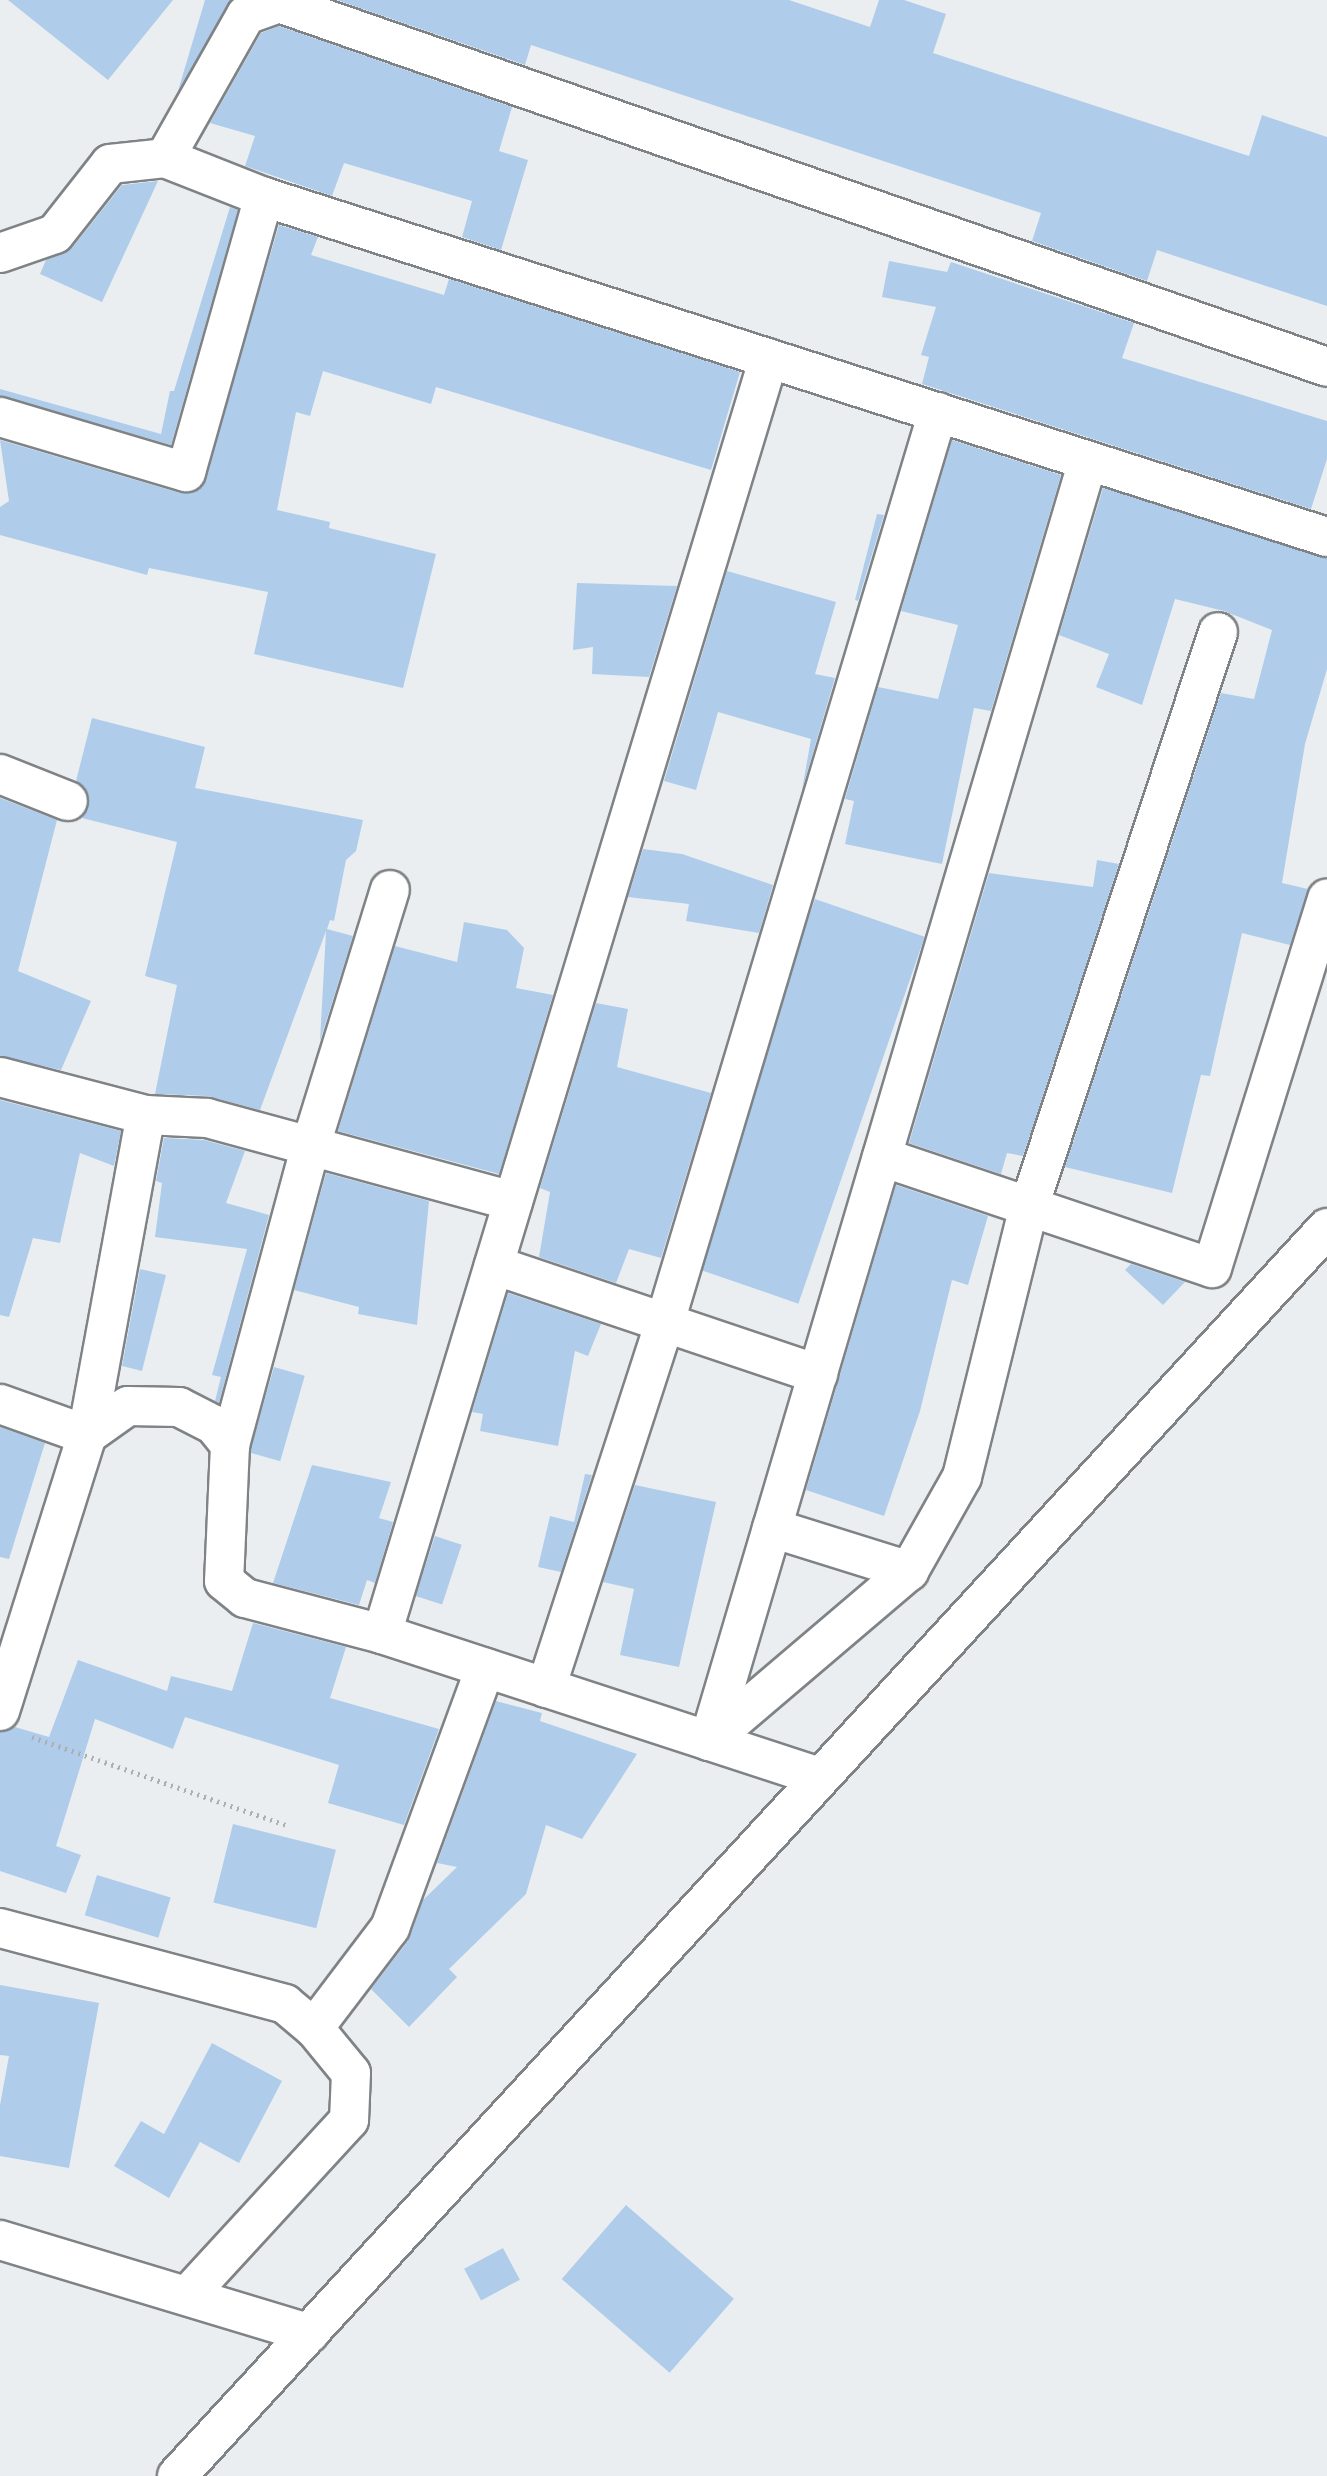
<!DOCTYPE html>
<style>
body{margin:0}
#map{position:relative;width:1327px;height:2476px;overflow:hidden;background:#eaeef1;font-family:Lora,serif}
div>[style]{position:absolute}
.building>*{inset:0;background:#afcdea;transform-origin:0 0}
.path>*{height:4.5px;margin-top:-2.25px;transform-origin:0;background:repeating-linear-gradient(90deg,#acafb2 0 2px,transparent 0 7px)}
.roads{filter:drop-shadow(2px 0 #7f8386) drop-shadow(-2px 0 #7f8386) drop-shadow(0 2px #7f8386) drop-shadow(0 -2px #7f8386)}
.street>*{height:38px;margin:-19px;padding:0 19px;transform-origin:19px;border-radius:19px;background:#fff}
.secondary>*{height:38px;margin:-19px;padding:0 19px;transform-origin:19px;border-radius:19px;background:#fff}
span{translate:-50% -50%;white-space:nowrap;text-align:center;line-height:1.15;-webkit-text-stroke:6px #f7fbff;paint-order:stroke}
</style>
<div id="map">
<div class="building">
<div style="clip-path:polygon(8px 0,173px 0,108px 80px)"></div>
<div style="clip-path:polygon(205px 0,232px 0,178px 91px)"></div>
<div style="clip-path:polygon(337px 0,789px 0,870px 27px,879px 0,904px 0,946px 14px,933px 53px,1249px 156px,1262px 115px,1327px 137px,1327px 306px,1157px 250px,1147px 281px,1032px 241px,1041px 213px,531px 45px,525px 65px)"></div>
<div style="clip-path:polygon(279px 26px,512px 107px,499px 151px,528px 160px,501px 250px,462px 237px,472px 201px,344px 163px,332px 196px,245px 166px,255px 136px,210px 123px,261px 33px)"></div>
<div style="clip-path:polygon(158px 181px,102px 302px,40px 274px,46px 260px,72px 248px,122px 185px)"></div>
<div style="clip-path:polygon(230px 207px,238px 210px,171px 445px,0 396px,0 389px,161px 434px,170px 391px,174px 391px)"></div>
<div style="clip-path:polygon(279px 225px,318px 237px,311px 255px,444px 295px,449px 279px,740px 372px,711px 470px,436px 387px,431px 404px,323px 371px,310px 416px,296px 412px,277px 510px,330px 522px,329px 528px,436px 554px,403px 688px,254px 654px,268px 592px,149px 568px,147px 575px,0 535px,0 507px,9px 501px,0 440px,180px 493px,202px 487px)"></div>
<div style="clip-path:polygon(889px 261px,947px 272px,951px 262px,1134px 323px,1122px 358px,1327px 421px,1327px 459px,1311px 509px,922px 384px,929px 357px,921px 355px,936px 307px,882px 297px)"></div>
<div style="clip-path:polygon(952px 440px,1061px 475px,991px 711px,974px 708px,942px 864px,845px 844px,854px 801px,845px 799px,878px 687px,938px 699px,958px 625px,901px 611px)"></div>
<div style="clip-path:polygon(1103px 488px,1327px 558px,1327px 669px,1305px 744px,1282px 883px,1308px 889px,1290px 945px,1242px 933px,1210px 1076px,1201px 1075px,1172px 1193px,1065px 1167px,1221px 693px,1254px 699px,1272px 630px,1224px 611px,1175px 599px,1142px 705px,1096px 687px,1109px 654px,1059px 635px)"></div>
<div style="clip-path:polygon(877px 514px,884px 515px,858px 601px,855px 600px)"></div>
<div style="clip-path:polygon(727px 571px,836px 602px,815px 674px,835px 678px,802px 790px,811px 739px,718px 712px,696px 790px,664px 781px)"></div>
<div style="clip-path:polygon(577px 583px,677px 586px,649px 677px,592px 674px,593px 647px,573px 650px)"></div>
<div style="clip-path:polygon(92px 718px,205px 747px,195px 788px,363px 820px,356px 851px,346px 860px,334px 921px,330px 920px,327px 929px,353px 936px,320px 1041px,326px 931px,260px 1110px,208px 1096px,155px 1094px,177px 985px,145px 976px,177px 842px,82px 818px,89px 797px,76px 781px)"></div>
<div style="clip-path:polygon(0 798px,57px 820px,18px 971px,91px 1001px,61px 1070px,0 1056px)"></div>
<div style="clip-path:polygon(643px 849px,682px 854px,773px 885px,759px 933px,686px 921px,689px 904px,628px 897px)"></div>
<div style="clip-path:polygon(1097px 860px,1119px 864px,1023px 1156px,1007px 1153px,1001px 1174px,909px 1143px,989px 873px,1093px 887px)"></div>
<div style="left:815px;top:899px;width:116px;height:388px;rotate:19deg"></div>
<div style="clip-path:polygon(464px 922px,507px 930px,524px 948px,516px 988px,553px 995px,499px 1174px,338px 1131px,395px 946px,457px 962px)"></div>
<div style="clip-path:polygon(596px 1003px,628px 1009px,617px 1067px,711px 1093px,661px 1258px,629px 1249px,616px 1283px,539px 1257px,550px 1192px,540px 1188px)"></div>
<div style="clip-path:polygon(0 1100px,121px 1131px,114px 1166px,80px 1153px,60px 1243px,33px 1238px,9px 1317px,0 1315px)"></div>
<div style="clip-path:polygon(164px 1138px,204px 1140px,245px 1151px,226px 1203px,269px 1215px,219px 1403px,215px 1401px,221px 1377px,212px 1375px,247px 1249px,155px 1237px,162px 1183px,156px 1181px)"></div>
<div style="clip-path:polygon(326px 1173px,429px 1201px,417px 1325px,358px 1314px,359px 1307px,294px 1290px)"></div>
<div style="clip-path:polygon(896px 1185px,988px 1216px,968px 1285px,952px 1280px,920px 1411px,884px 1516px,806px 1490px)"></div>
<div style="clip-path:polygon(1131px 1264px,1185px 1282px,1163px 1305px,1125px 1270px)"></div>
<div style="clip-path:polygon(140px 1269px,166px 1275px,142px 1371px,122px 1366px)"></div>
<div style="clip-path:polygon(508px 1293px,601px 1324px,588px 1356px,575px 1351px,558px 1446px,480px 1431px,483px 1414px,472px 1412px)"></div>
<div style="left:274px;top:1367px;width:32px;height:89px;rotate:16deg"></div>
<div style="clip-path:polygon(0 1427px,45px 1443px,9px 1559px,0 1557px)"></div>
<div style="clip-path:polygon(312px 1465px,391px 1482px,379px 1518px,393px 1522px,375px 1583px,367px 1580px,359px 1605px,273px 1583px)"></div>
<div style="clip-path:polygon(585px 1474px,592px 1475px,561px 1572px,538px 1567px,550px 1516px,574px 1522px)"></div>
<div style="clip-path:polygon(635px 1485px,716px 1502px,679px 1667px,620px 1655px,634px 1589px,603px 1582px)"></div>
<div style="left:435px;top:1536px;width:28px;height:63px;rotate:18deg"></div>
<div style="clip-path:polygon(253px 1623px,346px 1647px,330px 1698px,439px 1729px,404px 1825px,328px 1803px,339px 1765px,185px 1717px,173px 1749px,95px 1719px,56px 1846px,81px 1855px,66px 1893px,0 1871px,0 1732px,15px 1727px,49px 1737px,78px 1660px,167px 1691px,171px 1676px,232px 1691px)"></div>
<div style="clip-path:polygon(496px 1701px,542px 1713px,540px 1721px,637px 1754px,582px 1839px,546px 1825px,526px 1894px,449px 1969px,457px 1977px,409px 2027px,371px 1989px,408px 1941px,423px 1900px,457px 1867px,437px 1863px)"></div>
<div style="left:233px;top:1824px;width:106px;height:81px;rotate:14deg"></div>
<div style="left:97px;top:1875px;width:77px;height:42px;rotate:17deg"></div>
<div style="clip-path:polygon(0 1985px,99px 2003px,69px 2168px,0 2156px,0 2105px,9px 2056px,0 2055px)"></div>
<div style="clip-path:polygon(212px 2043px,282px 2081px,239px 2163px,200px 2142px,169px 2198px,114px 2166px,141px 2121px,164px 2134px)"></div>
<div style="left:626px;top:2205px;width:143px;height:98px;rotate:41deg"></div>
<div style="left:503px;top:2248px;width:36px;height:44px;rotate:62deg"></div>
</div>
<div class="path">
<div style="left:32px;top:1737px;width:272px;rotate:19.1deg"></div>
</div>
<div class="roads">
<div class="street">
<div style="left:165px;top:158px;width:164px;rotate:-60.5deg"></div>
<div style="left:246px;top:15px;width:35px;rotate:-20deg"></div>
<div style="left:279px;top:3px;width:1109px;rotate:19.15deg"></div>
<div style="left:0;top:253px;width:58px;rotate:-19.1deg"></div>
<div style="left:55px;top:234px;width:89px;rotate:-51.8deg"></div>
<div style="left:110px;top:164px;width:55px;rotate:-6.2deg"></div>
<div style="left:165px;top:158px;width:106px;rotate:21.5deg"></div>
<div style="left:264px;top:197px;width:1116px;rotate:17.74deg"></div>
<div style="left:0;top:417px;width:194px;rotate:16.5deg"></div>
<div style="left:186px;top:472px;width:286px;rotate:-74.2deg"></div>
<div style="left:0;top:774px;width:73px;rotate:21.7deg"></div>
<div style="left:0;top:1077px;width:151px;rotate:14.6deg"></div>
<div style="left:146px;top:1115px;width:61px;rotate:2.8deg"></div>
<div style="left:207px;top:1118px;width:317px;rotate:15.2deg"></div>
<div style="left:882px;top:1157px;width:348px;rotate:18.6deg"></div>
<div style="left:1212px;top:1268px;width:387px;rotate:-72.7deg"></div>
<div style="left:494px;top:1265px;width:342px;rotate:18.6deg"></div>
<div style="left:0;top:1404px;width:92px;rotate:19.6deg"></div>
<div style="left:87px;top:1435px;width:325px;rotate:-79.6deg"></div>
<div style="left:230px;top:1445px;width:308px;rotate:-74.9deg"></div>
<div style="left:310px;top:1148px;width:270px;rotate:-72.8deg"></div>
<div style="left:772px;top:1528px;width:144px;rotate:17.4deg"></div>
<div style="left:382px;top:1634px;width:1333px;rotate:-73.13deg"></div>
<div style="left:546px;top:1688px;width:385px;rotate:-72deg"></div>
<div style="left:665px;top:1322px;width:950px;rotate:-73.3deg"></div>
<div style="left:0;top:1711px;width:289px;rotate:-72.5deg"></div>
<div style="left:87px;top:1435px;width:50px;rotate:-35.3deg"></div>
<div style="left:128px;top:1406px;width:51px;rotate:1.1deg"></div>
<div style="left:179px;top:1407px;width:39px;rotate:27deg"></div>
<div style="left:214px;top:1425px;width:26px;rotate:51deg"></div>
<div style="left:230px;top:1445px;width:136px;rotate:92.5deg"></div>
<div style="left:224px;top:1581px;width:27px;rotate:39deg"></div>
<div style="left:245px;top:1598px;width:142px;rotate:14.7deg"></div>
<div style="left:382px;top:1634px;width:460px;rotate:18.1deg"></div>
<div style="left:709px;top:1741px;width:1335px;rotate:-73.51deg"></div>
<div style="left:709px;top:1741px;width:262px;rotate:-40.4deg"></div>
<div style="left:909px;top:1571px;width:108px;rotate:-60.6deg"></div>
<div style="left:962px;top:1477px;width:278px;rotate:-76.1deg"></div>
<div style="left:1029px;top:1207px;width:605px;rotate:-71.8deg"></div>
<div style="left:0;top:1928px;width:295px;rotate:14.9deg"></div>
<div style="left:285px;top:2004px;width:38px;rotate:40deg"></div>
<div style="left:314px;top:2028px;width:58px;rotate:50.6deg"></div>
<div style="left:351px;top:2073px;width:47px;rotate:92.4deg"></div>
<div style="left:349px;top:2120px;width:239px;rotate:132.6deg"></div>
<div style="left:314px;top:2028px;width:126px;rotate:-52.8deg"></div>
<div style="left:390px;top:1928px;width:277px;rotate:-69.9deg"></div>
<div style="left:0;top:2240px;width:323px;rotate:16.8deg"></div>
</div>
<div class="secondary">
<div style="left:177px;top:2476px;width:1697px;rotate:-47.34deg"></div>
</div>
</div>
</div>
